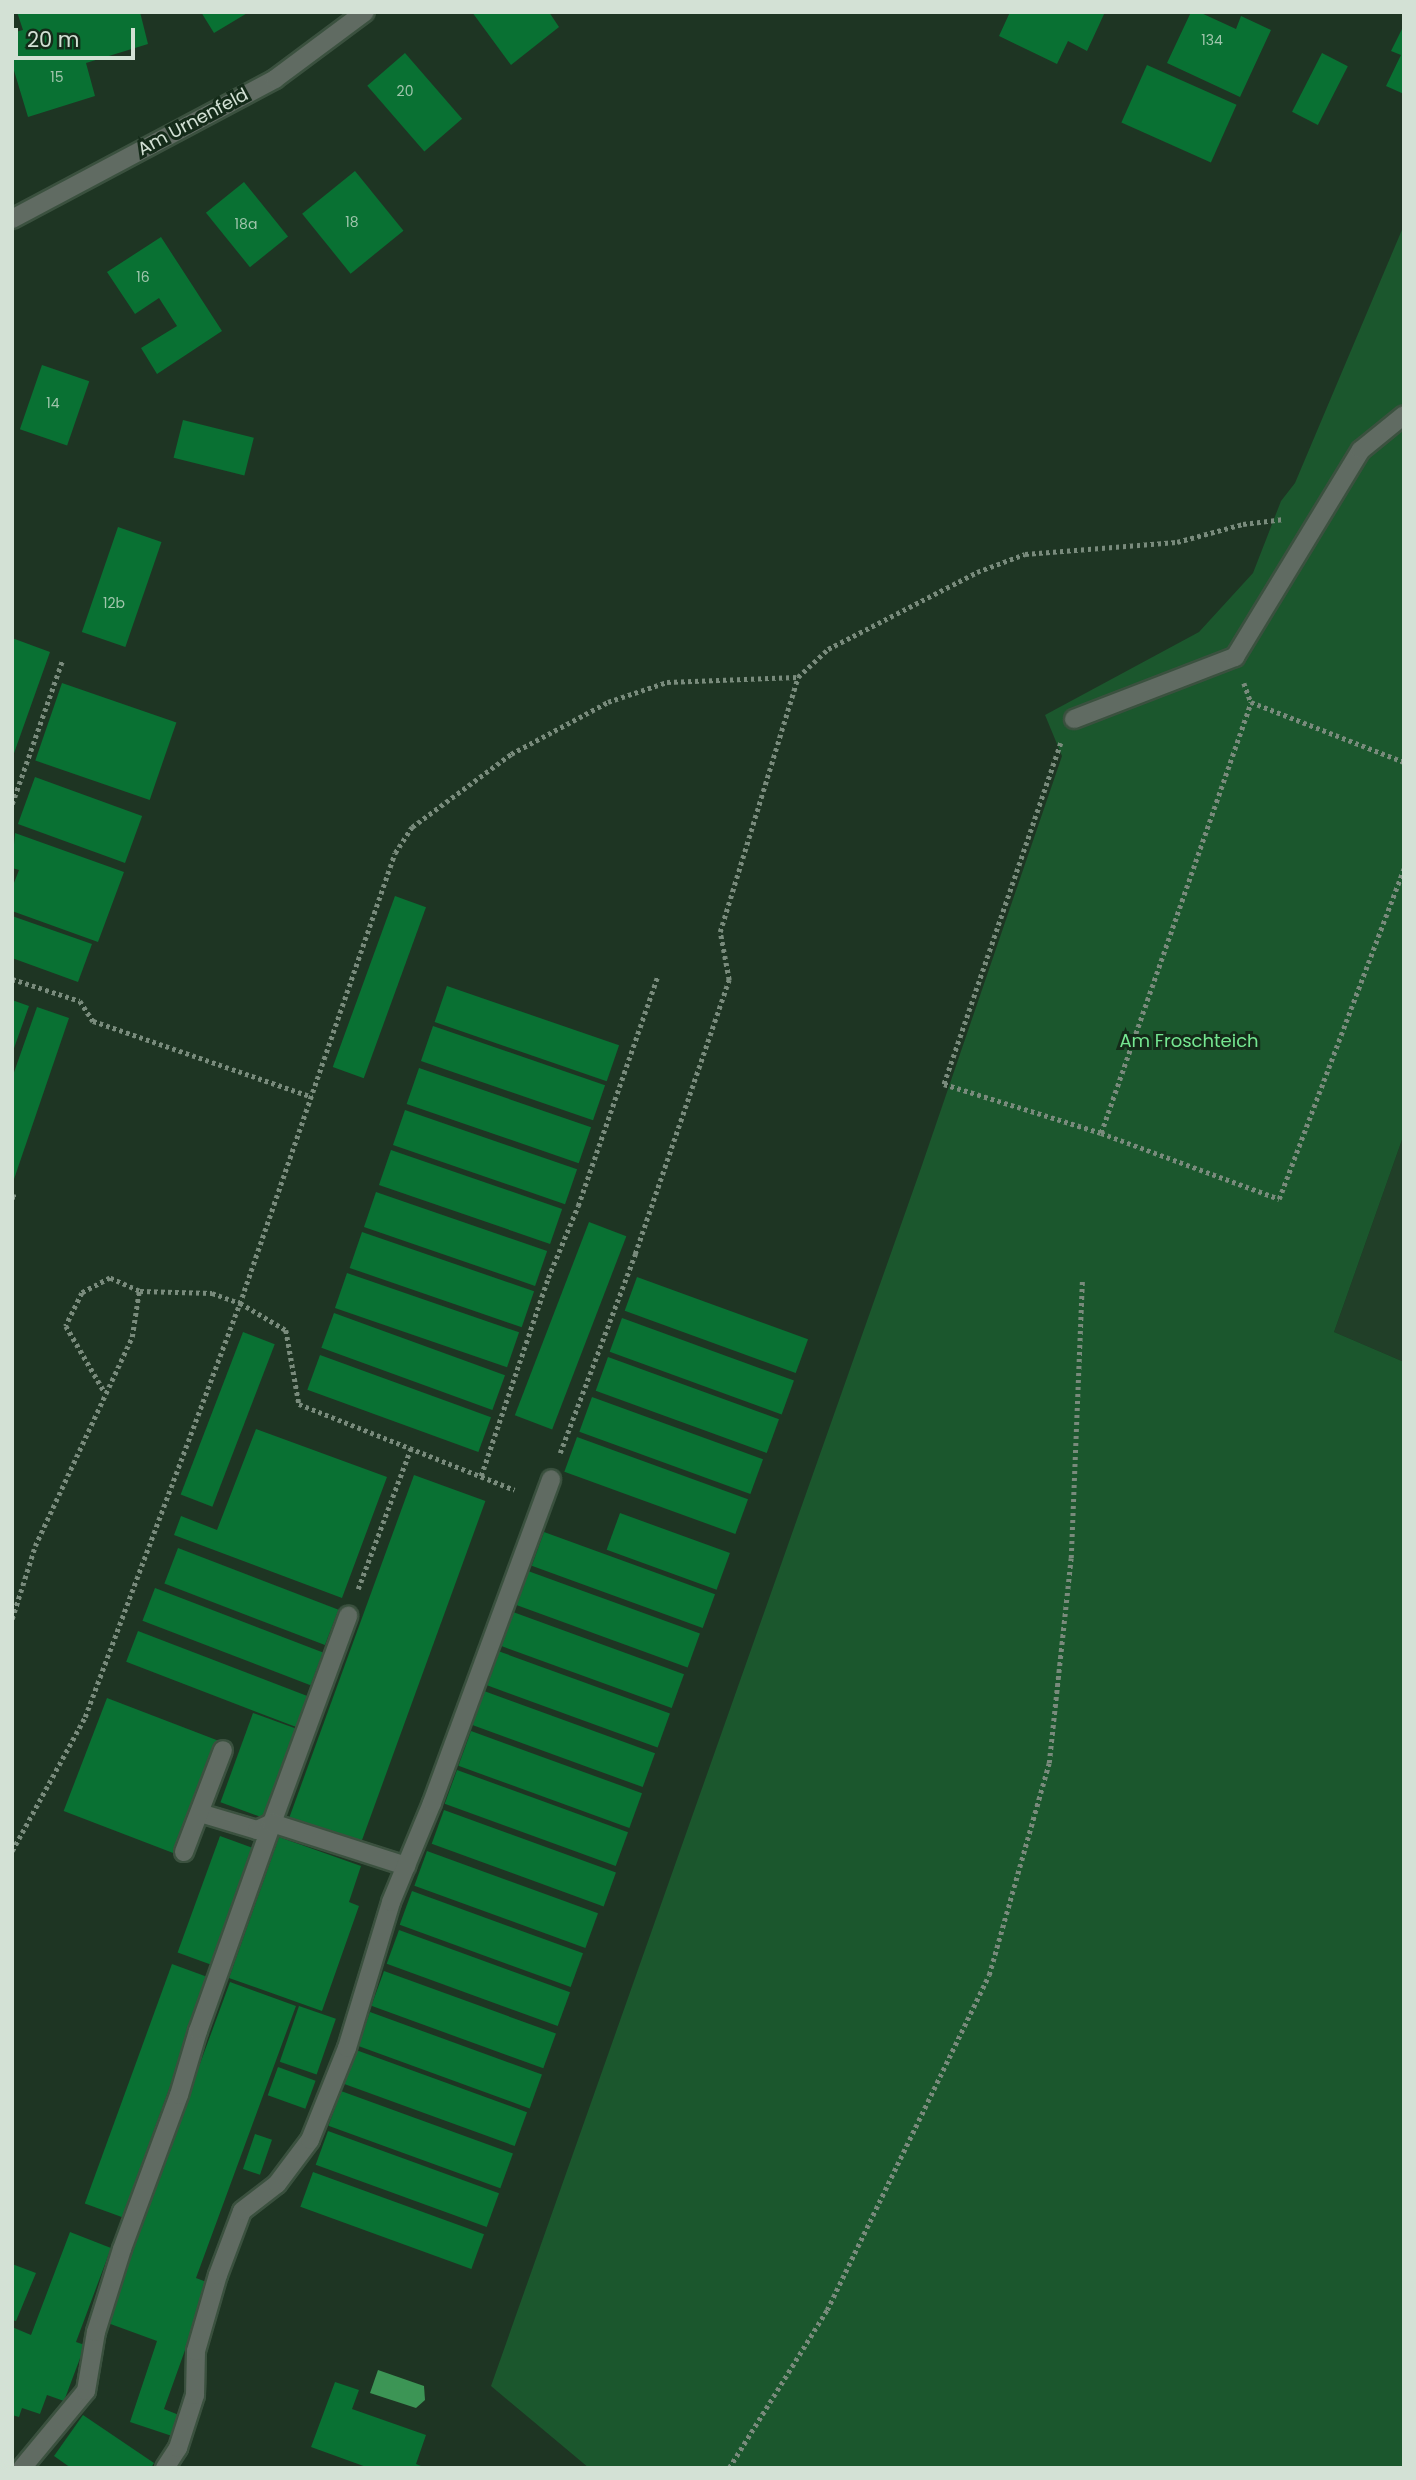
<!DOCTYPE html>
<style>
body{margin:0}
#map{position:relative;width:1416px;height:2480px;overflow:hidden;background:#1e3523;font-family:Poppins,sans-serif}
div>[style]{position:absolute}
.built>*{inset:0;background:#213f28}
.green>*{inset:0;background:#1b572d}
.water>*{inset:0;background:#3c9555}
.building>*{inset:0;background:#097133;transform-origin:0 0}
.path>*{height:4.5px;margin-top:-2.25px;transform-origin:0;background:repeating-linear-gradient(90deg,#798b7c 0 3.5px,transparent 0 7px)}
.roads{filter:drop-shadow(2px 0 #3b513f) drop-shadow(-2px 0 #3b513f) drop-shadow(0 2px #3b513f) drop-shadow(0 -2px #3b513f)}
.service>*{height:18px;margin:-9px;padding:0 9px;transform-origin:9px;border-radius:9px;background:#606b62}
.minor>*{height:18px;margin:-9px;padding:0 9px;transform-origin:9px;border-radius:9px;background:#606b62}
span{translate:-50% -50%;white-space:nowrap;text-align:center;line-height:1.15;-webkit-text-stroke:6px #142b19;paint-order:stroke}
.number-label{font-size:14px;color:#a0c5ac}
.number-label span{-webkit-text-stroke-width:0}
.street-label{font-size:18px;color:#d3e1d5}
.park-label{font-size:18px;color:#75e791}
.frame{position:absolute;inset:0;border:14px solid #d3e1d5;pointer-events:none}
.scale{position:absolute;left:14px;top:28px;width:121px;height:32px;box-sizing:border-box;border:4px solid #d3e1d5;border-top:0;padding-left:9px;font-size:21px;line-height:24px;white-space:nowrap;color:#d3e1d5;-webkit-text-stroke:5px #142b19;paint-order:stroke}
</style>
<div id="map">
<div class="built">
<div style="clip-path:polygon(1404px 1134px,1404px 1362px,1334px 1332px)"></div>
</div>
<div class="green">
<div style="clip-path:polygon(1404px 225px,1404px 1134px,1334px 1332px,1404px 1362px,1404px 2468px,589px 2468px,491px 2386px,921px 1168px,1062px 756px,1045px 715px,1199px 632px,1253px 573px,1281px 501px,1295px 483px)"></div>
</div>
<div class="water">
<div style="clip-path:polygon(378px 2370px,424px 2386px,425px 2400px,416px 2408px,370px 2393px)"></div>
</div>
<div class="building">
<div style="clip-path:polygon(17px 12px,140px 12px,148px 44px,86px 63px,95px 96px,28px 117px,12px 64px,12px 33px,23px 30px)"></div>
<div style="clip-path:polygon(201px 12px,249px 12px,214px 33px)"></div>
<div style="clip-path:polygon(472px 12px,549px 12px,559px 27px,511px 65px)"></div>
<div style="clip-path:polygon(1010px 12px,1105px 12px,1087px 51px,1068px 41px,1057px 64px,999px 36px)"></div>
<div style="clip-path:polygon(1191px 12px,1199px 12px,1236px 29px,1241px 16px,1271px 30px,1240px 97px,1167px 63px)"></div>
<div style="clip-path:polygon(1404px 25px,1404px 94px,1386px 86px,1401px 55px,1391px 51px)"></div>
<div style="left:405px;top:53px;width:87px;height:50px;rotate:49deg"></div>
<div style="left:1322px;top:53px;width:29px;height:66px;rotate:27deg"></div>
<div style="left:1147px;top:65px;width:98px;height:63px;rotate:24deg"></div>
<div style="left:355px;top:171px;width:77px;height:68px;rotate:51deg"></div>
<div style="left:244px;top:182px;width:70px;height:49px;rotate:51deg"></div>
<div style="clip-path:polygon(161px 237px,222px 331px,157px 374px,141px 348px,177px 326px,159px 298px,135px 314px,107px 272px)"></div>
<div style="left:42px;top:365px;width:50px;height:68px;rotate:19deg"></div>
<div style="left:183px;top:420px;width:73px;height:39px;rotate:14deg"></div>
<div style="left:118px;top:527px;width:46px;height:111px;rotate:19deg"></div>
<div style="clip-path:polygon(12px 638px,50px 652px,13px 756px,12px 756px)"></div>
<div style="left:62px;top:683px;width:121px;height:82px;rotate:19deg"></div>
<div style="left:35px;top:777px;width:114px;height:50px;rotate:20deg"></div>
<div style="clip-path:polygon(15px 833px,124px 872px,98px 942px,12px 911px,12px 888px,19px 870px,12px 868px)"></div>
<div style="left:395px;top:896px;width:33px;height:182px;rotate:20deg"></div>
<div style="clip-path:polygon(12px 916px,92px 944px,78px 982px,12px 958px)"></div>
<div style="left:447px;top:986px;width:182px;height:38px;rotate:19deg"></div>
<div style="clip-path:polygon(12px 1000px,29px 1006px,13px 1051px,12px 1051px)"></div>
<div style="clip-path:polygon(37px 1007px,69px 1018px,13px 1182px,12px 1078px)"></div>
<div style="left:433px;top:1026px;width:182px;height:37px;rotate:19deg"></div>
<div style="left:419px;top:1068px;width:182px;height:38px;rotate:19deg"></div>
<div style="left:405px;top:1110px;width:182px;height:37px;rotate:19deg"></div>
<div style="left:391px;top:1150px;width:181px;height:37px;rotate:19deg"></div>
<div style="left:376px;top:1192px;width:181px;height:37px;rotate:19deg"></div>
<div style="left:589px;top:1222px;width:40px;height:207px;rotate:21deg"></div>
<div style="left:362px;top:1232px;width:182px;height:38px;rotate:19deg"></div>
<div style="left:347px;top:1273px;width:182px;height:37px;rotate:19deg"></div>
<div style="left:637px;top:1277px;width:182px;height:36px;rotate:20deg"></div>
<div style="left:334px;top:1313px;width:182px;height:37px;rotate:20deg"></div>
<div style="left:622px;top:1318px;width:183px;height:36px;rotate:20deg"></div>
<div style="left:243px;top:1332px;width:34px;height:174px;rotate:21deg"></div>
<div style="left:320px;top:1355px;width:182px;height:37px;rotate:20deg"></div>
<div style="left:608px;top:1357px;width:182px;height:36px;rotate:20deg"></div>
<div style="left:592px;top:1397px;width:182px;height:37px;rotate:20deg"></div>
<div style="clip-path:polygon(256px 1429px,387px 1477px,342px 1598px,174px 1535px,181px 1516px,217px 1530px)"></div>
<div style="left:577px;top:1437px;width:182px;height:37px;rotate:20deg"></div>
<div style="left:414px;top:1475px;width:76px;height:365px;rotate:20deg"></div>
<div style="left:620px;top:1513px;width:117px;height:39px;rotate:20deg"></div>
<div style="left:544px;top:1532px;width:182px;height:36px;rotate:20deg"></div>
<div style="left:178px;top:1548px;width:172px;height:38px;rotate:21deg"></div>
<div style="left:528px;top:1571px;width:183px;height:36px;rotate:20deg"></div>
<div style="left:155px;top:1588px;width:180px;height:35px;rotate:21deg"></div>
<div style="left:513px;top:1612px;width:182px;height:36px;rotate:20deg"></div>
<div style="left:138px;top:1631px;width:182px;height:33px;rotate:21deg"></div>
<div style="left:498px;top:1651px;width:183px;height:36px;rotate:20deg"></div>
<div style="left:484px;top:1691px;width:182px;height:36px;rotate:20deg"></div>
<div style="left:107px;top:1698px;width:118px;height:121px;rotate:21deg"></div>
<div style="left:253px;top:1713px;width:47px;height:95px;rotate:20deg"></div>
<div style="left:471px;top:1731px;width:182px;height:37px;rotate:20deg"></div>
<div style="left:457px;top:1770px;width:182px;height:36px;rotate:20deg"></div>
<div style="left:444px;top:1810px;width:183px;height:36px;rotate:20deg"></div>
<div style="left:220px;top:1836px;width:38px;height:124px;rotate:20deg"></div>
<div style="clip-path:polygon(279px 1837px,361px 1866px,349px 1902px,359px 1906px,322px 2011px,229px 1978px)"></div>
<div style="left:427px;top:1851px;width:182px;height:37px;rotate:20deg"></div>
<div style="left:412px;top:1891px;width:182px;height:36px;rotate:20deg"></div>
<div style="left:399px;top:1930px;width:182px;height:36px;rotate:20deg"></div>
<div style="left:172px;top:1964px;width:40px;height:255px;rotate:20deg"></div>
<div style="left:384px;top:1971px;width:183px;height:37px;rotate:20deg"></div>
<div style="clip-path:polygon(230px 1982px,296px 2006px,196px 2278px,209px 2283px,164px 2409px,179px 2415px,172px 2436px,130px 2422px,157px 2341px,105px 2322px)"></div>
<div style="left:299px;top:2006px;width:39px;height:59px;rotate:19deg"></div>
<div style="left:370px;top:2012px;width:183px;height:36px;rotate:20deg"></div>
<div style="left:356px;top:2050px;width:182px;height:36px;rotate:20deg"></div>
<div style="left:278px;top:2067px;width:40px;height:30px;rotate:20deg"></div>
<div style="left:341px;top:2091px;width:183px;height:37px;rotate:20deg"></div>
<div style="left:328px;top:2131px;width:182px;height:36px;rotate:20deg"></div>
<div style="left:255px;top:2134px;width:18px;height:37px;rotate:19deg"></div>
<div style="left:313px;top:2172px;width:182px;height:37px;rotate:20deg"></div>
<div style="clip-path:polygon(70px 2232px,111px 2248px,76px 2342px,85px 2345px,64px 2401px,47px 2395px,40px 2414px,22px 2408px,19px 2417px,12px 2415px,12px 2327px,31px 2335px)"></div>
<div style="clip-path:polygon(12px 2264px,36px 2273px,16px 2321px,12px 2320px)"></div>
<div style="clip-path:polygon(335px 2382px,359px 2390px,352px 2409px,426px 2435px,416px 2464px,426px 2468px,369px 2468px,311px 2447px)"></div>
<div style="clip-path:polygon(83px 2415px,154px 2463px,151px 2468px,71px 2468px,54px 2456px)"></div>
</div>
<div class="path">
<div style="left:1244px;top:683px;width:20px;rotate:70deg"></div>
<div style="left:1061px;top:743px;width:361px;rotate:108.9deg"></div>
<div style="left:944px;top:1084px;width:164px;rotate:17.3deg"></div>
<div style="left:1101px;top:1133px;width:190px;rotate:20.3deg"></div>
<div style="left:1279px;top:1199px;width:353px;rotate:-69.3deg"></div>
<div style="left:12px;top:804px;width:151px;rotate:-70.7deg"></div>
<div style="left:12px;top:979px;width:71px;rotate:17.9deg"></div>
<div style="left:80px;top:1001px;width:24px;rotate:57deg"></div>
<div style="left:93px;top:1021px;width:232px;rotate:19.1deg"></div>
<div style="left:1101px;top:1133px;width:456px;rotate:-70.8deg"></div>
<div style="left:1251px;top:702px;width:164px;rotate:21.4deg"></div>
<div style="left:12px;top:1196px;width:5px;rotate:11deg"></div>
<div style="left:140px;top:1291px;width:72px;rotate:1.6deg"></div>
<div style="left:212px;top:1293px;width:30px;rotate:20deg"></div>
<div style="left:240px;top:1303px;width:53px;rotate:30.4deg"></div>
<div style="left:286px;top:1330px;width:75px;rotate:80deg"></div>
<div style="left:299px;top:1404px;width:232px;rotate:21.7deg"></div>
<div style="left:560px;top:1453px;width:213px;rotate:-69.3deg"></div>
<div style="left:635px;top:1254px;width:290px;rotate:-71.1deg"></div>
<div style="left:729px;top:980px;width:49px;rotate:-100.6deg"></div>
<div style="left:720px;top:932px;width:267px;rotate:-73deg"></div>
<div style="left:481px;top:1476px;width:209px;rotate:-71.3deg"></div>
<div style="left:548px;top:1278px;width:78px;rotate:-67.4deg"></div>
<div style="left:578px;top:1206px;width:244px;rotate:-70.9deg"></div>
<div style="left:358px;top:1589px;width:151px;rotate:-69.4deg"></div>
<div style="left:12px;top:1619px;width:77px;rotate:-72.5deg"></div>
<div style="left:35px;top:1546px;width:230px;rotate:-65.1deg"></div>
<div style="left:132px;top:1337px;width:47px;rotate:-81.3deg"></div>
<div style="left:139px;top:1291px;width:32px;rotate:-156deg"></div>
<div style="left:110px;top:1278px;width:32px;rotate:152deg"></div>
<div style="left:82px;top:1293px;width:37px;rotate:116deg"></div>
<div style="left:66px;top:1326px;width:75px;rotate:59.7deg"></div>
<div style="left:12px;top:1851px;width:153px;rotate:-61.4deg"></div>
<div style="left:85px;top:1717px;width:455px;rotate:-69.5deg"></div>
<div style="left:244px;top:1291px;width:463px;rotate:-71deg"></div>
<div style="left:395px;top:853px;width:31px;rotate:-57deg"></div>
<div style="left:412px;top:827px;width:123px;rotate:-36.4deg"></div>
<div style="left:511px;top:754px;width:110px;rotate:-28.2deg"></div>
<div style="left:608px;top:702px;width:62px;rotate:-18.7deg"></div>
<div style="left:667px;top:682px;width:131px;rotate:-2.2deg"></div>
<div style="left:798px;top:677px;width:41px;rotate:-43deg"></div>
<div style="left:828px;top:649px;width:168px;rotate:-27.3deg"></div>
<div style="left:977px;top:572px;width:51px;rotate:-20.6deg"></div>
<div style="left:1025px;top:554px;width:152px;rotate:-4.5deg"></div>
<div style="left:1177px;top:542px;width:68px;rotate:-15.3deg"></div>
<div style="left:1243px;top:524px;width:41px;rotate:-7deg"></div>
<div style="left:729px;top:2468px;width:186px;rotate:-58.2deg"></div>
<div style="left:827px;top:2310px;width:372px;rotate:-64.2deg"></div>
<div style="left:989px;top:1975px;width:220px;rotate:-74.2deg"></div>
<div style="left:1049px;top:1763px;width:206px;rotate:-83.9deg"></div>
<div style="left:1071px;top:1558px;width:277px;rotate:-87.7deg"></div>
</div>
<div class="roads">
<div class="service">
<div style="left:1074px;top:719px;width:173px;rotate:-21.1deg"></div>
<div style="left:1235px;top:657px;width:242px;rotate:-58.7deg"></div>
<div style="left:1361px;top:450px;width:55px;rotate:-39.1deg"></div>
<div style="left:200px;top:1813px;width:59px;rotate:16.6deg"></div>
<div style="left:257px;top:1830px;width:17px;rotate:-25deg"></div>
<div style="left:272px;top:1823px;width:221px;rotate:-69.8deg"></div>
<div style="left:184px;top:1852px;width:109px;rotate:-69.1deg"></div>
<div style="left:22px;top:2468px;width:100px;rotate:-50.3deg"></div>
<div style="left:86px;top:2391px;width:60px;rotate:-80.4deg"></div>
<div style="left:96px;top:2332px;width:87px;rotate:-72.6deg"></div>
<div style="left:122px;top:2249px;width:164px;rotate:-69.7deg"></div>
<div style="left:179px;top:2095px;width:67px;rotate:-73.5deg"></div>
<div style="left:198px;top:2031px;width:221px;rotate:-70.4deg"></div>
<div style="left:272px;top:1823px;width:141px;rotate:17.8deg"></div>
<div style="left:165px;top:2468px;width:24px;rotate:-57deg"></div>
<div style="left:178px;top:2448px;width:56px;rotate:-72.2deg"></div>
<div style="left:195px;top:2395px;width:44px;rotate:-88.7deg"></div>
<div style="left:196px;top:2351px;width:79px;rotate:-73.9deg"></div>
<div style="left:218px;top:2275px;width:68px;rotate:-69.4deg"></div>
<div style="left:242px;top:2211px;width:44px;rotate:-37.6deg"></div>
<div style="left:277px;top:2184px;width:55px;rotate:-53.1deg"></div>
<div style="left:310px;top:2140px;width:99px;rotate:-68.1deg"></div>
<div style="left:347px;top:2048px;width:152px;rotate:-73.2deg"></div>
<div style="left:391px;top:1902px;width:107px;rotate:-67.5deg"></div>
<div style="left:432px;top:1803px;width:345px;rotate:-69.8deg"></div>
</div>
<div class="minor">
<div style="left:12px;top:219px;width:298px;rotate:-28deg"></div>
<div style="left:275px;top:79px;width:112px;rotate:-36.7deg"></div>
</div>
</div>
<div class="number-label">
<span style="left:1212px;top:40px">134</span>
<span style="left:57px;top:77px">15</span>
<span style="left:405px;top:91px">20</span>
<span style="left:352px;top:222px">18</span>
<span style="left:246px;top:224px">18a</span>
<span style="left:143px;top:277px">16</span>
<span style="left:53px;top:403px">14</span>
<span style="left:114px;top:603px">12b</span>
</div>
<div class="street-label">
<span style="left:193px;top:122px;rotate:-28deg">Am Urnenfeld</span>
</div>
<div class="park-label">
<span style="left:1189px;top:1041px">Am Froschteich</span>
</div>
<div class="frame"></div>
<div class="scale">20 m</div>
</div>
